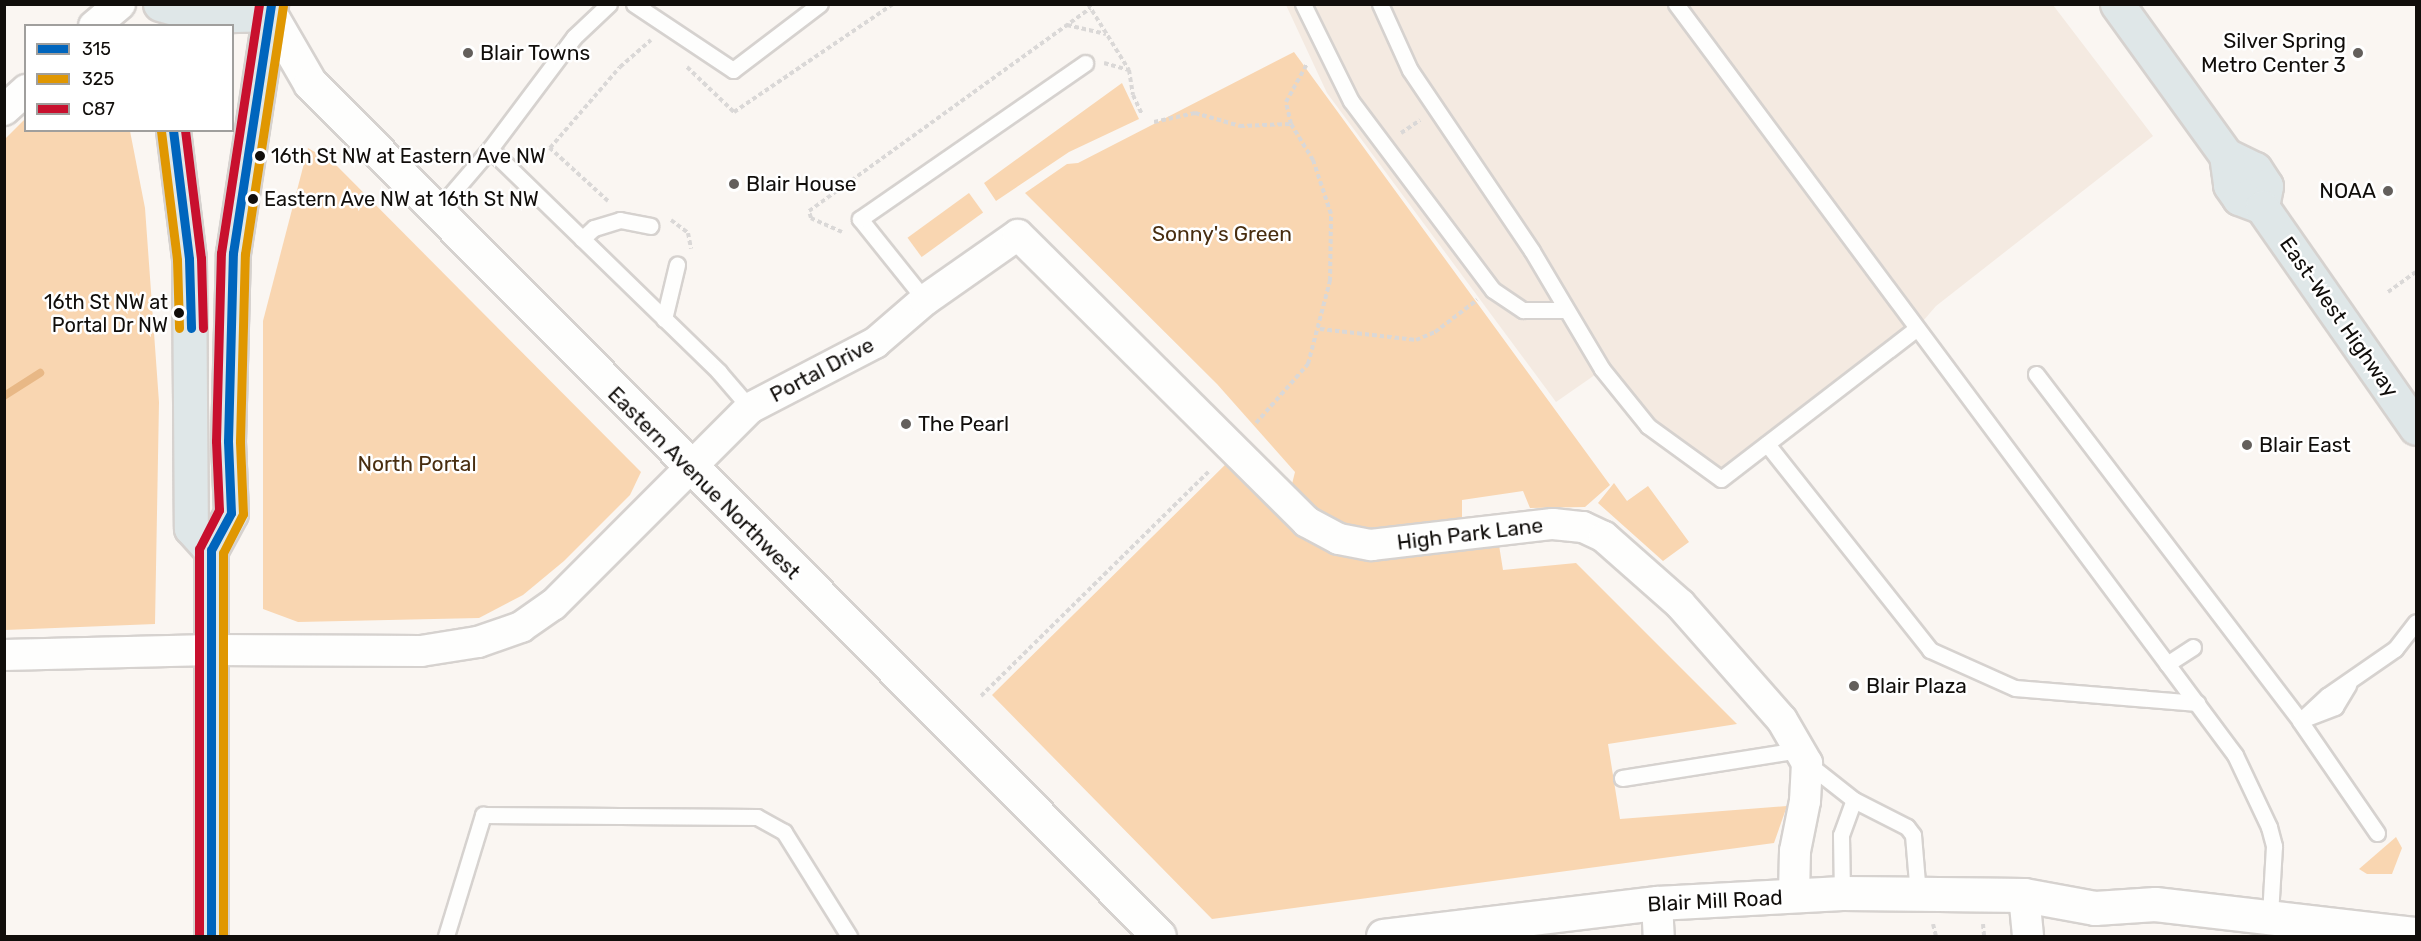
<!DOCTYPE html>
<style>
body{margin:0}
#map{position:relative;width:2421px;height:941px;overflow:hidden;background:#faf6f2;font-family:Rubik,sans-serif}
div>[style]{position:absolute}
.built>*{inset:0;background:#f4eae1}
.green>*{inset:0;background:#f9d6b1;transform-origin:0 0}
.stream>*{height:8px;margin:-4px;padding:0 4px;transform-origin:4px;border-radius:4px;background:#e8b886}
.path>*{height:4px;margin-top:-2px;transform-origin:0;background:repeating-linear-gradient(90deg,#dad8d7 0 4.5px,transparent 0 7.5px)}
.roads{filter:drop-shadow(2px 0 #d6d2cf) drop-shadow(-2px 0 #d6d2cf) drop-shadow(0 2px #d6d2cf) drop-shadow(0 -2px #d6d2cf)}
.service>*{height:15px;margin:-7.5px;padding:0 7.5px;transform-origin:7.5px;border-radius:7.5px;background:#fefefd}
.minor>*{height:30px;margin:-15px;padding:0 15px;transform-origin:15px;border-radius:15px;background:#fefefd}
.tertiary>*{height:33px;margin:-16.5px;padding:0 16.5px;transform-origin:16.5px;border-radius:16.5px;background:#fefefd}
.primary>*{height:33px;margin:-16.5px;padding:0 16.5px;transform-origin:16.5px;border-radius:16.5px;background:#dfe7e8}
.bus-1>*{height:9px;margin:-4.5px;padding:0 4.5px;transform-origin:4.5px;border-radius:4.5px;background:#0065bd}
.bus-2>*{height:9px;margin:-4.5px;padding:0 4.5px;transform-origin:4.5px;border-radius:4.5px;background:#e09701}
.bus-3>*{height:9px;margin:-4.5px;padding:0 4.5px;transform-origin:4.5px;border-radius:4.5px;background:#c8102e}
.dots>*{width:16px;height:16px;translate:-50% -50%;box-sizing:border-box;border:3px solid #fff;border-radius:50%}
span{translate:-50% -50%;white-space:nowrap;text-align:center;line-height:1.15;-webkit-text-stroke:5px #fff;paint-order:stroke}
.bus-label{font-size:20px;color:#110e0b}
.left{translate:0 -50%;text-align:left}
.right{translate:-100% -50%;text-align:right}
.poi-label{font-size:21px;color:#110e0b}
.park-label{font-size:21px;color:#482d0f}
.street-label{font-size:21px;color:#110e0b}
.frame{position:absolute;inset:0;border:6px solid #110e0b;pointer-events:none}
.legend{position:absolute;left:24px;top:24px;width:210px;height:108px;box-sizing:border-box;background:#fff;border:2px solid #a09f9d;margin:0;padding:8px 10px;list-style:none;font-size:18px;color:#110e0b}
.legend li{display:flex;align-items:center;gap:12px;height:30px}
.legend b{width:30px;border:2px solid #a09f9d}
</style>
<div id="map">
<div class="built">
<div style="clip-path:polygon(1286px 5px,2053px 5px,2153px 136px,1936px 306px,1917px 328px,1721px 479px,1648px 426px,1602px 370px,1556px 402px,1327px 93px)"></div>
</div>
<div class="green">
<div style="clip-path:polygon(1294px 52px,1610px 485px,1585px 507px,1530px 508px,1523px 491px,1462px 500px,1462px 520px,1402px 531px,1352px 530px,1313px 511px,1291px 488px,1295px 472px,1217px 384px,1025px 193px,1067px 164px,1078px 163px)"></div>
<div style="clip-path:polygon(1122px 83px,1139px 119px,1069px 152px,996px 201px,984px 183px)"></div>
<div style="clip-path:polygon(25px 119px,26px 130px,130px 131px,145px 208px,159px 402px,155px 624px,5px 630px,4px 140px)"></div>
<div style="clip-path:polygon(308px 148px,335px 164px,641px 472px,630px 495px,564px 561px,523px 595px,479px 618px,298px 622px,263px 609px,263px 321px)"></div>
<div style="left:969px;top:193px;width:24px;height:76px;rotate:54deg"></div>
<div style="clip-path:polygon(1230px 460px,1317px 543px,1359px 559px,1387px 559px,1499px 545px,1503px 570px,1576px 563px,1737px 724px,1608px 744px,1620px 819px,1787px 806px,1774px 843px,1212px 919px,992px 695px)"></div>
<div style="clip-path:polygon(1614px 483px,1627px 501px,1648px 486px,1689px 542px,1663px 561px,1598px 503px)"></div>
<div style="clip-path:polygon(2396px 837px,2402px 848px,2392px 874px,2367px 874px,2359px 869px)"></div>
</div>
<div class="stream">
<div style="left:4px;top:396px;width:43px;rotate:-32.6deg"></div>
</div>
<div class="path">
<div style="left:1088px;top:4px;width:78px;rotate:58.2deg"></div>
<div style="left:1129px;top:70px;width:25px;rotate:81deg"></div>
<div style="left:1133px;top:95px;width:21px;rotate:65deg"></div>
<div style="left:1067px;top:25px;width:40px;rotate:13deg"></div>
<div style="left:1104px;top:63px;width:25px;rotate:16deg"></div>
<div style="left:687px;top:67px;width:65px;rotate:43.8deg"></div>
<div style="left:734px;top:112px;width:192px;rotate:-34.2deg"></div>
<div style="left:1154px;top:122px;width:42px;rotate:-12.4deg"></div>
<div style="left:1195px;top:113px;width:47px;rotate:16.1deg"></div>
<div style="left:1240px;top:126px;width:51px;rotate:-2.2deg"></div>
<div style="left:1401px;top:133px;width:23px;rotate:-34deg"></div>
<div style="left:608px;top:201px;width:79px;rotate:-137.6deg"></div>
<div style="left:550px;top:148px;width:107px;rotate:-49.2deg"></div>
<div style="left:620px;top:67px;width:41px;rotate:-41.1deg"></div>
<div style="left:671px;top:220px;width:21px;rotate:37deg"></div>
<div style="left:688px;top:233px;width:16px;rotate:79deg"></div>
<div style="left:842px;top:232px;width:34px;rotate:-156deg"></div>
<div style="left:811px;top:218px;width:7px;rotate:-106deg"></div>
<div style="left:809px;top:211px;width:347px;rotate:-35.8deg"></div>
<div style="left:2388px;top:292px;width:34px;rotate:-36deg"></div>
<div style="left:1320px;top:329px;width:97px;rotate:6.5deg"></div>
<div style="left:1416px;top:340px;width:21px;rotate:-23deg"></div>
<div style="left:1435px;top:332px;width:53px;rotate:-37.3deg"></div>
<div style="left:1256px;top:423px;width:79px;rotate:-48.6deg"></div>
<div style="left:1308px;top:364px;width:86px;rotate:-75.2deg"></div>
<div style="left:1330px;top:281px;width:67px;rotate:-89.1deg"></div>
<div style="left:1331px;top:214px;width:57px;rotate:-108.4deg"></div>
<div style="left:1313px;top:160px;width:42px;rotate:-121.4deg"></div>
<div style="left:1291px;top:124px;width:23px;rotate:-103deg"></div>
<div style="left:1286px;top:102px;width:43px;rotate:-61.1deg"></div>
<div style="left:981px;top:696px;width:320px;rotate:-44.6deg"></div>
<div style="left:1933px;top:924px;width:12px;rotate:76deg"></div>
<div style="left:1983px;top:924px;width:12px;rotate:85deg"></div>
</div>
<div class="roads">
<div class="service">
<div style="left:634px;top:4px;width:119px;rotate:33.7deg"></div>
<div style="left:733px;top:70px;width:109px;rotate:-37.2deg"></div>
<div style="left:1303px;top:4px;width:108px;rotate:63.7deg"></div>
<div style="left:1351px;top:101px;width:236px;rotate:53.1deg"></div>
<div style="left:1493px;top:290px;width:36px;rotate:34deg"></div>
<div style="left:1523px;top:310px;width:42px"></div>
<div style="left:1380px;top:4px;width:72px;rotate:65.6deg"></div>
<div style="left:1410px;top:70px;width:218px;rotate:56deg"></div>
<div style="left:1532px;top:251px;width:137px;rotate:59.3deg"></div>
<div style="left:1602px;top:369px;width:73px;rotate:51.1deg"></div>
<div style="left:1648px;top:426px;width:90px;rotate:36deg"></div>
<div style="left:1721px;top:479px;width:247px;rotate:-37.6deg"></div>
<div style="left:1676px;top:4px;width:936px;rotate:53.34deg"></div>
<div style="left:2235px;top:755px;width:80px;rotate:64.7deg"></div>
<div style="left:2269px;top:827px;width:20px;rotate:75deg"></div>
<div style="left:2274px;top:846px;width:69px;rotate:93.3deg"></div>
<div style="left:490px;top:149px;width:320px;rotate:44.2deg"></div>
<div style="left:719px;top:372px;width:48px;rotate:49.3deg"></div>
<div style="left:436px;top:212px;width:83px;rotate:-49.4deg"></div>
<div style="left:490px;top:149px;width:140px;rotate:-53.1deg"></div>
<div style="left:574px;top:37px;width:48px;rotate:-43.3deg"></div>
<div style="left:582px;top:239px;width:16px;rotate:-43deg"></div>
<div style="left:594px;top:228px;width:27px;rotate:-17deg"></div>
<div style="left:620px;top:220px;width:31px;rotate:11deg"></div>
<div style="left:925px;top:300px;width:104px;rotate:-128.7deg"></div>
<div style="left:860px;top:219px;width:274px;rotate:-34.7deg"></div>
<div style="left:664px;top:319px;width:56px;rotate:-76.5deg"></div>
<div style="left:2036px;top:374px;width:436px;rotate:52.7deg"></div>
<div style="left:2300px;top:721px;width:136px;rotate:55.5deg"></div>
<div style="left:1767px;top:444px;width:263px;rotate:51.6deg"></div>
<div style="left:1930px;top:650px;width:93px;rotate:24.1deg"></div>
<div style="left:2015px;top:688px;width:183px;rotate:4.7deg"></div>
<div style="left:2167px;top:664px;width:31px;rotate:-33deg"></div>
<div style="left:2309px;top:717px;width:28px;rotate:-21deg"></div>
<div style="left:2335px;top:707px;width:26px;rotate:-59deg"></div>
<div style="left:2300px;top:721px;width:37px;rotate:-43deg"></div>
<div style="left:2327px;top:696px;width:83px;rotate:-34.7deg"></div>
<div style="left:2395px;top:649px;width:34px;rotate:-52deg"></div>
<div style="left:1807px;top:763px;width:60px;rotate:38.2deg"></div>
<div style="left:1622px;top:778px;width:179px;rotate:-9deg"></div>
<div style="left:1842px;top:893px;width:58px;rotate:-91deg"></div>
<div style="left:1841px;top:835px;width:37px;rotate:-70deg"></div>
<div style="left:1854px;top:800px;width:59px;rotate:27deg"></div>
<div style="left:1907px;top:827px;width:10px;rotate:53deg"></div>
<div style="left:1913px;top:835px;width:59px;rotate:85.2deg"></div>
<div style="left:446px;top:936px;width:127px;rotate:-73deg"></div>
<div style="left:483px;top:815px;width:274px;rotate:0.4deg"></div>
<div style="left:757px;top:817px;width:31px;rotate:29deg"></div>
<div style="left:784px;top:832px;width:123px;rotate:58deg"></div>
</div>
<div class="minor">
<div style="left:94px;top:26px;width:34px;rotate:-40deg"></div>
<div style="left:4px;top:110px;width:30px;rotate:-42deg"></div>
<div style="left:4px;top:655px;width:207px;rotate:-1.4deg"></div>
<div style="left:211px;top:650px;width:210px;rotate:0.3deg"></div>
<div style="left:421px;top:651px;width:58px;rotate:-9deg"></div>
<div style="left:478px;top:642px;width:46px;rotate:-19.2deg"></div>
<div style="left:521px;top:627px;width:39px;rotate:-35deg"></div>
<div style="left:553px;top:605px;width:279px;rotate:-45deg"></div>
<div style="left:750px;top:408px;width:141px;rotate:-27.5deg"></div>
<div style="left:875px;top:343px;width:66px;rotate:-40.7deg"></div>
<div style="left:925px;top:300px;width:113px;rotate:-35deg"></div>
<div style="left:1018px;top:235px;width:407px;rotate:44.8deg"></div>
<div style="left:1307px;top:522px;width:36px;rotate:28deg"></div>
<div style="left:1339px;top:539px;width:33px;rotate:11deg"></div>
<div style="left:1371px;top:545px;width:183px;rotate:-6.6deg"></div>
<div style="left:1553px;top:524px;width:30px;rotate:6deg"></div>
<div style="left:1583px;top:527px;width:23px;rotate:25deg"></div>
<div style="left:1604px;top:537px;width:101px;rotate:41.4deg"></div>
<div style="left:1680px;top:604px;width:154px;rotate:48.7deg"></div>
<div style="left:1782px;top:720px;width:50px;rotate:59.8deg"></div>
<div style="left:1807px;top:763px;width:38px;rotate:93deg"></div>
<div style="left:1805px;top:801px;width:51px;rotate:101.3deg"></div>
<div style="left:1795px;top:851px;width:45px;rotate:91.3deg"></div>
<div style="left:2024px;top:895px;width:41px;rotate:84.4deg"></div>
<div style="left:1657px;top:903px;width:33px;rotate:87deg"></div>
</div>
<div class="tertiary">
<div style="left:270px;top:14px;width:80px;rotate:59.9deg"></div>
<div style="left:310px;top:83px;width:1203px;rotate:45.13deg"></div>
<div style="left:1383px;top:936px;width:276px;rotate:-6.9deg"></div>
<div style="left:1657px;top:903px;width:185px;rotate:-3.1deg"></div>
<div style="left:1842px;top:893px;width:182px;rotate:0.6deg"></div>
<div style="left:2024px;top:895px;width:72px;rotate:10.4deg"></div>
<div style="left:2095px;top:908px;width:60px;rotate:-3.8deg"></div>
<div style="left:2155px;top:904px;width:263px;rotate:6.6deg"></div>
</div>
<div class="primary">
<div style="left:160px;top:4px;width:45px;rotate:15.6deg"></div>
<div style="left:203px;top:16px;width:67px;rotate:-1.7deg"></div>
<div style="left:2117px;top:4px;width:186px;rotate:54.2deg"></div>
<div style="left:2226px;top:155px;width:32px;rotate:26deg"></div>
<div style="left:2255px;top:169px;width:20px;rotate:57deg"></div>
<div style="left:2266px;top:186px;width:21px;rotate:101deg"></div>
<div style="left:173px;top:130px;width:130px;rotate:82.9deg"></div>
<div style="left:189px;top:259px;width:269px;rotate:89.6deg"></div>
<div style="left:191px;top:528px;width:30px;rotate:48deg"></div>
<div style="left:2226px;top:155px;width:30px;rotate:82deg"></div>
<div style="left:2230px;top:185px;width:16px;rotate:55deg"></div>
<div style="left:2239px;top:198px;width:25px;rotate:21deg"></div>
<div style="left:2262px;top:207px;width:269px;rotate:55.1deg"></div>
<div style="left:211px;top:936px;width:386px;rotate:-90deg"></div>
<div style="left:211px;top:550px;width:42px;rotate:-61.6deg"></div>
<div style="left:231px;top:513px;width:72px;rotate:-92.4deg"></div>
<div style="left:228px;top:441px;width:188px;rotate:-88.5deg"></div>
<div style="left:233px;top:253px;width:252px;rotate:-81.3deg"></div>
</div>
</div>
<div class="bus-1">
<div style="left:173px;top:130px;width:130px;rotate:82.9deg"></div>
<div style="left:189px;top:259px;width:69px;rotate:88.3deg"></div>
<div style="left:211px;top:936px;width:386px;rotate:-90deg"></div>
<div style="left:211px;top:550px;width:42px;rotate:-61.6deg"></div>
<div style="left:231px;top:513px;width:72px;rotate:-92.4deg"></div>
<div style="left:228px;top:441px;width:188px;rotate:-88.5deg"></div>
<div style="left:233px;top:253px;width:252px;rotate:-81.3deg"></div>
</div>
<div class="bus-2">
<div style="left:161px;top:131px;width:130px;rotate:82.9deg"></div>
<div style="left:177px;top:260px;width:68px;rotate:88.3deg"></div>
<div style="left:223px;top:936px;width:383px;rotate:-90deg"></div>
<div style="left:223px;top:553px;width:44px;rotate:-62.9deg"></div>
<div style="left:243px;top:514px;width:73px;rotate:-92.4deg"></div>
<div style="left:240px;top:441px;width:187px;rotate:-88.5deg"></div>
<div style="left:245px;top:254px;width:251px;rotate:-81.3deg"></div>
</div>
<div class="bus-3">
<div style="left:185px;top:130px;width:129px;rotate:82.9deg"></div>
<div style="left:201px;top:258px;width:70px;rotate:88.4deg"></div>
<div style="left:199px;top:936px;width:387px;rotate:-90deg"></div>
<div style="left:199px;top:549px;width:44px;rotate:-62.9deg"></div>
<div style="left:219px;top:510px;width:69px;rotate:-92.5deg"></div>
<div style="left:216px;top:441px;width:188px;rotate:-88.5deg"></div>
<div style="left:221px;top:253px;width:252px;rotate:-81.3deg"></div>
</div>
<div class="dots">
<div style="left:468px;top:53px;background:#635f5c"></div>
<div style="left:2358px;top:53px;background:#635f5c"></div>
<div style="left:260px;top:156px;background:#110e0b"></div>
<div style="left:734px;top:184px;background:#635f5c"></div>
<div style="left:2388px;top:191px;background:#635f5c"></div>
<div style="left:253px;top:199px;background:#110e0b"></div>
<div style="left:179px;top:313px;background:#110e0b"></div>
<div style="left:906px;top:424px;background:#635f5c"></div>
<div style="left:2247px;top:445px;background:#635f5c"></div>
<div style="left:1854px;top:686px;background:#635f5c"></div>
</div>
<div class="bus-label">
<span class="left" style="left:271px;top:156px">16th St NW at Eastern Ave NW</span>
<span class="left" style="left:264px;top:199px">Eastern Ave NW at 16th St NW</span>
<span class="right" style="left:168px;top:314px">16th St NW at<br>Portal Dr NW</span>
</div>
<div class="poi-label">
<span class="right" style="left:2346px;top:53px">Silver Spring<br>Metro Center 3</span>
<span class="left" style="left:480px;top:53px">Blair Towns</span>
<span class="left" style="left:746px;top:184px">Blair House</span>
<span class="right" style="left:2376px;top:191px">NOAA</span>
<span class="left" style="left:918px;top:424px">The Pearl</span>
<span class="left" style="left:2259px;top:445px">Blair East</span>
<span class="left" style="left:1866px;top:686px">Blair Plaza</span>
</div>
<div class="park-label">
<span style="left:1222px;top:234px">Sonny's Green</span>
<span style="left:417px;top:464px">North Portal</span>
</div>
<div class="street-label">
<span style="left:2339px;top:317px;rotate:55deg">East-West Highway</span>
<span style="left:822px;top:370px;rotate:-28deg">Portal Drive</span>
<span style="left:704px;top:483px;rotate:45deg">Eastern Avenue Northwest</span>
<span style="left:1470px;top:534px;rotate:-7deg">High Park Lane</span>
<span style="left:1715px;top:901px;rotate:-3deg">Blair Mill Road</span>
</div>
<div class="frame"></div>
<ul class="legend">
<li><b style="height:8px;background:#0065bd"></b>315</li>
<li><b style="height:8px;background:#e09701"></b>325</li>
<li><b style="height:8px;background:#c8102e"></b>C87</li>
</ul>
</div>
